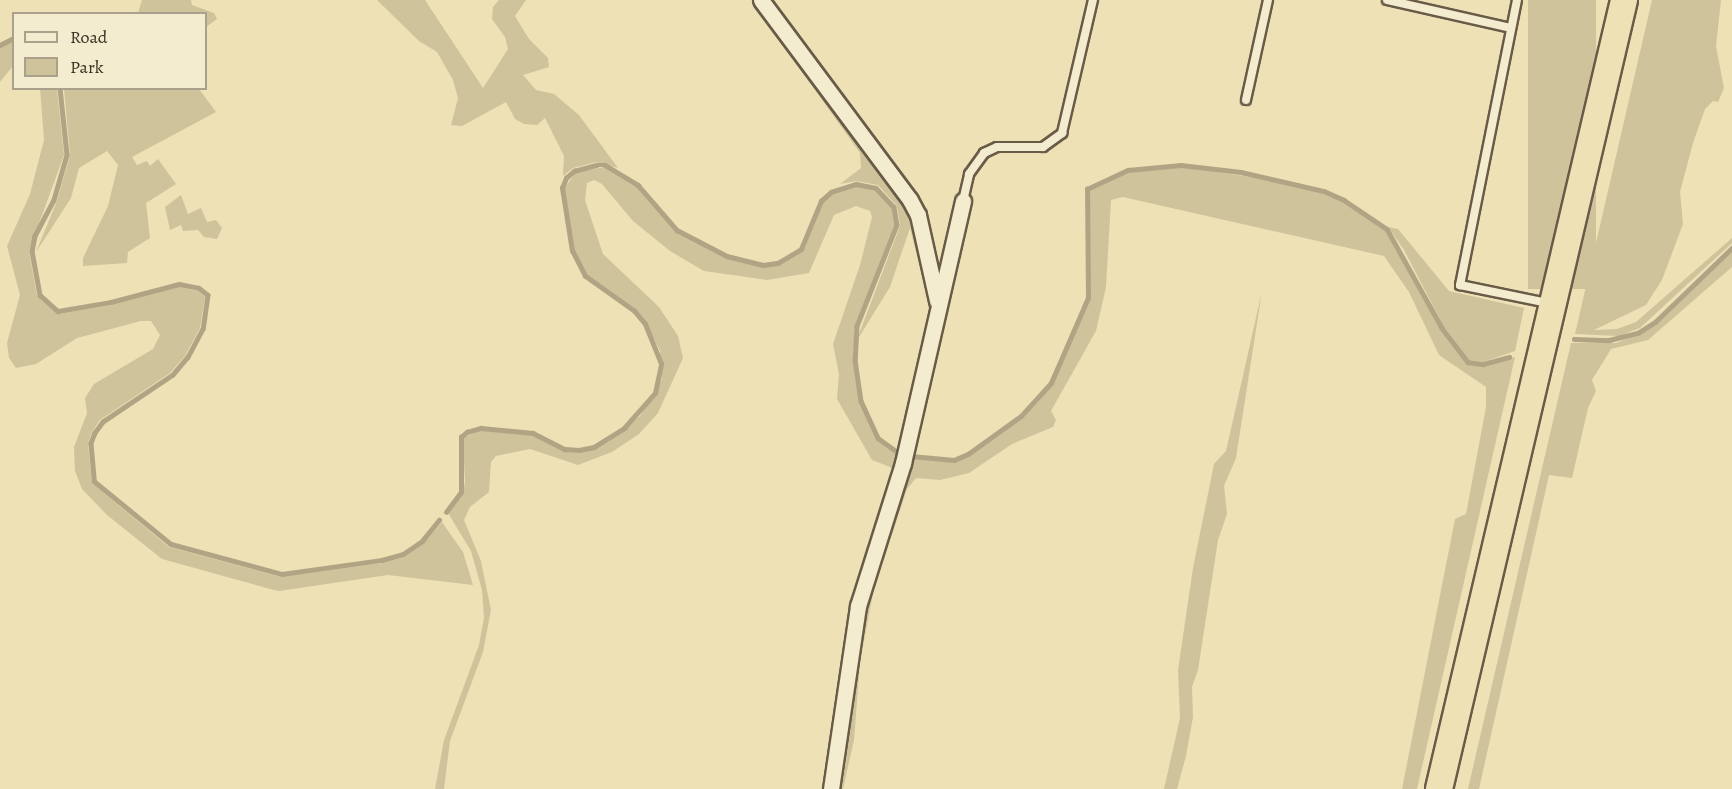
<!DOCTYPE html>
<style>
body{margin:0}
#map{position:relative;width:1732px;height:789px;overflow:hidden;background:#ede1b5;font-family:Alegreya,serif}
div>[style]{position:absolute}
.green>*{inset:0;background:#cfc39c;transform-origin:0 0}
.stream>*{height:4.5px;margin:-2.25px;padding:0 2.25px;transform-origin:2.25px;border-radius:2.25px;background:#b1a484}
.roads{filter:drop-shadow(2px 0 #695b48) drop-shadow(-2px 0 #695b48) drop-shadow(0 2px #695b48) drop-shadow(0 -2px #695b48)}
.service>*{height:8px;margin:-4px;padding:0 4px;transform-origin:4px;border-radius:4px;background:#f3eccf}
.minor>*{height:15px;margin:-7.5px;padding:0 7.5px;transform-origin:7.5px;border-radius:7.5px;background:#f3eccf}
.trunk>*{height:26px;margin:-13px;padding:0 13px;transform-origin:13px;border-radius:13px;background:#ede1b5}
span{translate:-50% -50%;white-space:nowrap;text-align:center;line-height:1.15;-webkit-text-stroke:4.5px #f3eccf;paint-order:stroke}
.legend{position:absolute;left:12px;top:12px;width:195px;height:78px;box-sizing:border-box;background:#f3eccf;border:2px solid #aaa08b;margin:0;padding:8px 10px;list-style:none;font-size:18px;color:#3d2e24}
.legend li{display:flex;align-items:center;gap:12px;height:30px}
.legend b{width:30px;border:2px solid #aaa08b}
</style>
<div id="map">
<div class="green">
<div style="clip-path:polygon(142px 0,191px 0,192px 5px,214px 13px,217px 19px,206px 27px,206px 14px,138px 13px)"></div>
<div style="clip-path:polygon(377px 0,425px 0,483px 88px,508px 49px,505px 37px,492px 19px,493px 7px,499px 0,526px 0,515px 16px,529px 39px,548px 58px,549px 67px,523px 75px,536px 90px,554px 94px,579px 115px,618px 168px,597px 162px,573px 168px,563px 176px,564px 156px,545px 118px,537px 125px,524px 124px,515px 119px,506px 102px,462px 126px,451px 125px,458px 98px,453px 80px,437px 52px,419px 41px)"></div>
<div style="clip-path:polygon(751px 0,757px 0,913px 214px,935px 305px,929px 331px,930px 308px,910px 228px,890px 287px,856px 342px,900px 226px,897px 206px,878px 185px,856px 181px,840px 184px,861px 168px,860px 153px)"></div>
<div style="left:1528px;top:0;width:68px;height:289px"></div>
<div style="clip-path:polygon(1652px 0,1721px 0,1716px 46px,1724px 88px,1718px 102px,1713px 101px,1705px 109px,1693px 143px,1680px 192px,1683px 224px,1662px 280px,1646px 305px,1594px 330px,1617px 329px,1636px 322px,1732px 238px,1732px 243px,1640px 328px,1619px 336px,1575px 334px)"></div>
<div style="clip-path:polygon(13px 41px,13px 66px,0 82px,0 48px)"></div>
<div style="clip-path:polygon(40px 89px,57px 89px,64px 155px,29px 251px,37px 296px,58px 314px,112px 305px,179px 287px,198px 291px,205px 297px,200px 328px,185px 356px,170px 373px,100px 420px,92px 432px,88px 443px,92px 483px,169px 547px,281px 577px,383px 563px,404px 557px,424px 543px,442px 522px,463px 552px,473px 585px,388px 575px,279px 591px,270px 589px,162px 559px,107px 515px,82px 489px,75px 471px,74px 447px,87px 413px,85px 398px,94px 384px,153px 349px,160px 335px,151px 321px,141px 321px,77px 338px,36px 364px,16px 368px,9px 358px,7px 343px,20px 295px,7px 246px,30px 194px,44px 140px)"></div>
<div style="clip-path:polygon(64px 89px,199px 89px,216px 112px,132px 157px,137px 165px,147px 161px,150px 166px,158px 159px,176px 184px,146px 203px,150px 238px,128px 252px,127px 263px,83px 266px,83px 258px,108px 206px,118px 165px,107px 151px,79px 168px,71px 198px,36px 252px,57px 201px,70px 155px)"></div>
<div style="clip-path:polygon(604px 167px,636px 186px,676px 232px,727px 257px,763px 267px,779px 265px,803px 251px,822px 203px,832px 193px,856px 186px,875px 190px,892px 208px,895px 225px,855px 325px,853px 361px,859px 402px,876px 439px,900px 456px,895px 469px,872px 460px,837px 399px,839px 374px,833px 344px,860px 265px,872px 217px,870px 211px,856px 206px,834px 215px,809px 273px,767px 280px,704px 271px,670px 251px,633px 221px,602px 184px,594px 180px,587px 183px,585px 200px,603px 254px,659px 307px,678px 336px,683px 358px,658px 413px,639px 434px,612px 452px,578px 465px,530px 449px,496px 456px,491px 462px,489px 492px,470px 507px,464px 520px,481px 561px,491px 610px,483px 652px,450px 741px,444px 789px,435px 789px,444px 740px,479px 645px,484px 618px,482px 590px,471px 551px,448px 513px,463px 493px,465px 482px,463px 438px,481px 430px,533px 435px,564px 451px,595px 449px,640px 416px,662px 379px,660px 351px,646px 322px,636px 310px,587px 275px,577px 261px,564px 205px,564px 189px,575px 173px)"></div>
<div style="clip-path:polygon(1181px 167px,1272px 180px,1324px 192px,1358px 209px,1385px 230px,1401px 252px,1441px 329px,1467px 363px,1484px 366px,1515px 357px,1417px 789px,1402px 789px,1455px 519px,1466px 514px,1486px 407px,1486px 387px,1439px 355px,1409px 292px,1384px 256px,1123px 197px,1111px 200px,1106px 287px,1096px 331px,1051px 411px,1056px 420px,1053px 427px,1012px 444px,969px 473px,940px 480px,916px 478px,907px 489px,874px 588px,860px 662px,854px 740px,843px 789px,835px 789px,856px 637px,911px 458px,955px 461px,969px 455px,1038px 402px,1052px 384px,1090px 298px,1088px 189px,1128px 172px)"></div>
<div style="clip-path:polygon(181px 195px,188px 214px,201px 208px,207px 222px,216px 220px,222px 228px,217px 239px,204px 237px,198px 230px,183px 231px,181px 225px,170px 230px,165px 207px)"></div>
<div style="clip-path:polygon(1388px 227px,1398px 229px,1449px 291px,1524px 308px,1515px 351px,1483px 362px,1469px 360px,1444px 327px,1404px 250px)"></div>
<div style="clip-path:polygon(1732px 252px,1732px 267px,1648px 340px,1611px 349px,1592px 380px,1596px 391px,1588px 408px,1572px 478px,1549px 475px,1479px 789px,1468px 789px,1571px 343px,1616px 343px,1647px 331px)"></div>
<div style="clip-path:polygon(1262px 291px,1236px 458px,1224px 486px,1227px 514px,1218px 540px,1198px 670px,1192px 687px,1193px 717px,1186px 756px,1177px 789px,1164px 789px,1180px 718px,1178px 670px,1193px 568px,1214px 464px,1226px 451px)"></div>
</div>
<div class="stream">
<div style="left:0;top:45px;width:16px;rotate:-27deg"></div>
<div style="left:60px;top:88px;width:67px;rotate:84deg"></div>
<div style="left:67px;top:155px;width:47px;rotate:106.1deg"></div>
<div style="left:54px;top:200px;width:41px;rotate:117.8deg"></div>
<div style="left:35px;top:236px;width:15px;rotate:101deg"></div>
<div style="left:32px;top:251px;width:45px;rotate:79.7deg"></div>
<div style="left:40px;top:295px;width:24px;rotate:42deg"></div>
<div style="left:58px;top:311px;width:54px;rotate:-9.6deg"></div>
<div style="left:111px;top:302px;width:70px;rotate:-14.8deg"></div>
<div style="left:179px;top:284px;width:20px;rotate:11deg"></div>
<div style="left:199px;top:288px;width:11px;rotate:38deg"></div>
<div style="left:208px;top:295px;width:34px;rotate:98deg"></div>
<div style="left:203px;top:329px;width:32px;rotate:118deg"></div>
<div style="left:188px;top:357px;width:23px;rotate:130deg"></div>
<div style="left:173px;top:375px;width:84px;rotate:146.1deg"></div>
<div style="left:103px;top:422px;width:14px;rotate:126deg"></div>
<div style="left:95px;top:433px;width:11px;rotate:112deg"></div>
<div style="left:91px;top:443px;width:38px;rotate:85deg"></div>
<div style="left:94px;top:481px;width:99px;rotate:39.3deg"></div>
<div style="left:171px;top:544px;width:115px;rotate:15.1deg"></div>
<div style="left:282px;top:574px;width:101px;rotate:-8deg"></div>
<div style="left:382px;top:560px;width:22px;rotate:-16deg"></div>
<div style="left:403px;top:554px;width:23px;rotate:-34deg"></div>
<div style="left:422px;top:541px;width:27px;rotate:-51deg"></div>
<div style="left:1574px;top:339px;width:35px;rotate:2deg"></div>
<div style="left:1609px;top:340px;width:30px;rotate:-14deg"></div>
<div style="left:1638px;top:333px;width:20px;rotate:-33deg"></div>
<div style="left:1655px;top:322px;width:107px;rotate:-43.9deg"></div>
<div style="left:911px;top:456px;width:43px;rotate:5.3deg"></div>
<div style="left:954px;top:460px;width:15px;rotate:-23deg"></div>
<div style="left:968px;top:454px;width:65px;rotate:-35.6deg"></div>
<div style="left:1021px;top:416px;width:45px;rotate:-47.7deg"></div>
<div style="left:1051px;top:383px;width:93px;rotate:-66.5deg"></div>
<div style="left:1088px;top:298px;width:109px;rotate:-90.5deg"></div>
<div style="left:1087px;top:189px;width:45px;rotate:-24.9deg"></div>
<div style="left:1128px;top:170px;width:53px;rotate:-5.4deg"></div>
<div style="left:1181px;top:165px;width:60px;rotate:6.7deg"></div>
<div style="left:1241px;top:172px;width:85px;rotate:12.9deg"></div>
<div style="left:1324px;top:191px;width:22px;rotate:24deg"></div>
<div style="left:1344px;top:200px;width:52px;rotate:34deg"></div>
<div style="left:1387px;top:229px;width:113px;rotate:60.9deg"></div>
<div style="left:1442px;top:328px;width:43px;rotate:52.6deg"></div>
<div style="left:1468px;top:362px;width:15px;rotate:8deg"></div>
<div style="left:1483px;top:364px;width:27px;rotate:-15deg"></div>
<div style="left:446px;top:512px;width:25px;rotate:-53deg"></div>
<div style="left:461px;top:492px;width:55px;rotate:-90deg"></div>
<div style="left:461px;top:437px;width:8px;rotate:-40deg"></div>
<div style="left:467px;top:432px;width:15px;rotate:-16deg"></div>
<div style="left:481px;top:428px;width:52px;rotate:5.5deg"></div>
<div style="left:533px;top:433px;width:36px;rotate:27deg"></div>
<div style="left:565px;top:449px;width:14px;rotate:4deg"></div>
<div style="left:579px;top:450px;width:15px;rotate:-11deg"></div>
<div style="left:594px;top:447px;width:36px;rotate:-32deg"></div>
<div style="left:624px;top:428px;width:47px;rotate:-48.5deg"></div>
<div style="left:655px;top:393px;width:30px;rotate:-78deg"></div>
<div style="left:661px;top:364px;width:43px;rotate:-111.8deg"></div>
<div style="left:645px;top:324px;width:17px;rotate:-130deg"></div>
<div style="left:634px;top:311px;width:60px;rotate:-144.5deg"></div>
<div style="left:585px;top:276px;width:28px;rotate:-117deg"></div>
<div style="left:572px;top:251px;width:64px;rotate:-99deg"></div>
<div style="left:562px;top:188px;width:11px;rotate:-68deg"></div>
<div style="left:566px;top:178px;width:11px;rotate:-41deg"></div>
<div style="left:574px;top:171px;width:24px;rotate:-15deg"></div>
<div style="left:597px;top:165px;width:8px"></div>
<div style="left:605px;top:165px;width:39px;rotate:31deg"></div>
<div style="left:638px;top:185px;width:60px;rotate:49.1deg"></div>
<div style="left:677px;top:230px;width:56px;rotate:27.5deg"></div>
<div style="left:727px;top:256px;width:37px;rotate:14deg"></div>
<div style="left:763px;top:265px;width:15px;rotate:-8deg"></div>
<div style="left:778px;top:263px;width:27px;rotate:-31deg"></div>
<div style="left:801px;top:249px;width:52px;rotate:-67.4deg"></div>
<div style="left:821px;top:201px;width:13px;rotate:-42deg"></div>
<div style="left:831px;top:192px;width:26px;rotate:-18deg"></div>
<div style="left:856px;top:184px;width:20px;rotate:11deg"></div>
<div style="left:876px;top:188px;width:26px;rotate:47deg"></div>
<div style="left:894px;top:207px;width:18px;rotate:81deg"></div>
<div style="left:897px;top:225px;width:109px;rotate:111.6deg"></div>
<div style="left:857px;top:326px;width:34px;rotate:93deg"></div>
<div style="left:855px;top:360px;width:41px;rotate:81.7deg"></div>
<div style="left:861px;top:401px;width:41px;rotate:65.3deg"></div>
<div style="left:878px;top:438px;width:26px;rotate:36deg"></div>
</div>
<div class="roads">
<div class="service">
<div style="left:1387px;top:0;width:127px;rotate:12.7deg"></div>
<div style="left:1517px;top:0;width:291px;rotate:101.3deg"></div>
<div style="left:1460px;top:285px;width:90px;rotate:11.6deg"></div>
<div style="left:1246px;top:100px;width:102px;rotate:-77.6deg"></div>
<div style="left:963px;top:201px;width:28px;rotate:-77deg"></div>
<div style="left:969px;top:174px;width:26px;rotate:-54deg"></div>
<div style="left:984px;top:153px;width:14px;rotate:-25deg"></div>
<div style="left:997px;top:147px;width:46px"></div>
<div style="left:1043px;top:147px;width:24px;rotate:-36deg"></div>
<div style="left:1062px;top:133px;width:137px;rotate:-76.9deg"></div>
</div>
<div class="minor">
<div style="left:761px;top:0;width:249px;rotate:53.3deg"></div>
<div style="left:910px;top:200px;width:17px;rotate:62deg"></div>
<div style="left:918px;top:215px;width:88px;rotate:77.5deg"></div>
<div style="left:831px;top:789px;width:185px;rotate:-81.6deg"></div>
<div style="left:858px;top:606px;width:150px;rotate:-72.5deg"></div>
<div style="left:903px;top:463px;width:269px;rotate:-77.1deg"></div>
</div>
<div class="trunk">
<div style="left:1439px;top:789px;width:810px;rotate:-76.8deg"></div>
</div>
</div>
<ul class="legend">
<li><b style="height:8px;background:#f3eccf"></b>Road</li>
<li><b style="height:16px;background:#cfc39c"></b>Park</li>
</ul>
</div>
